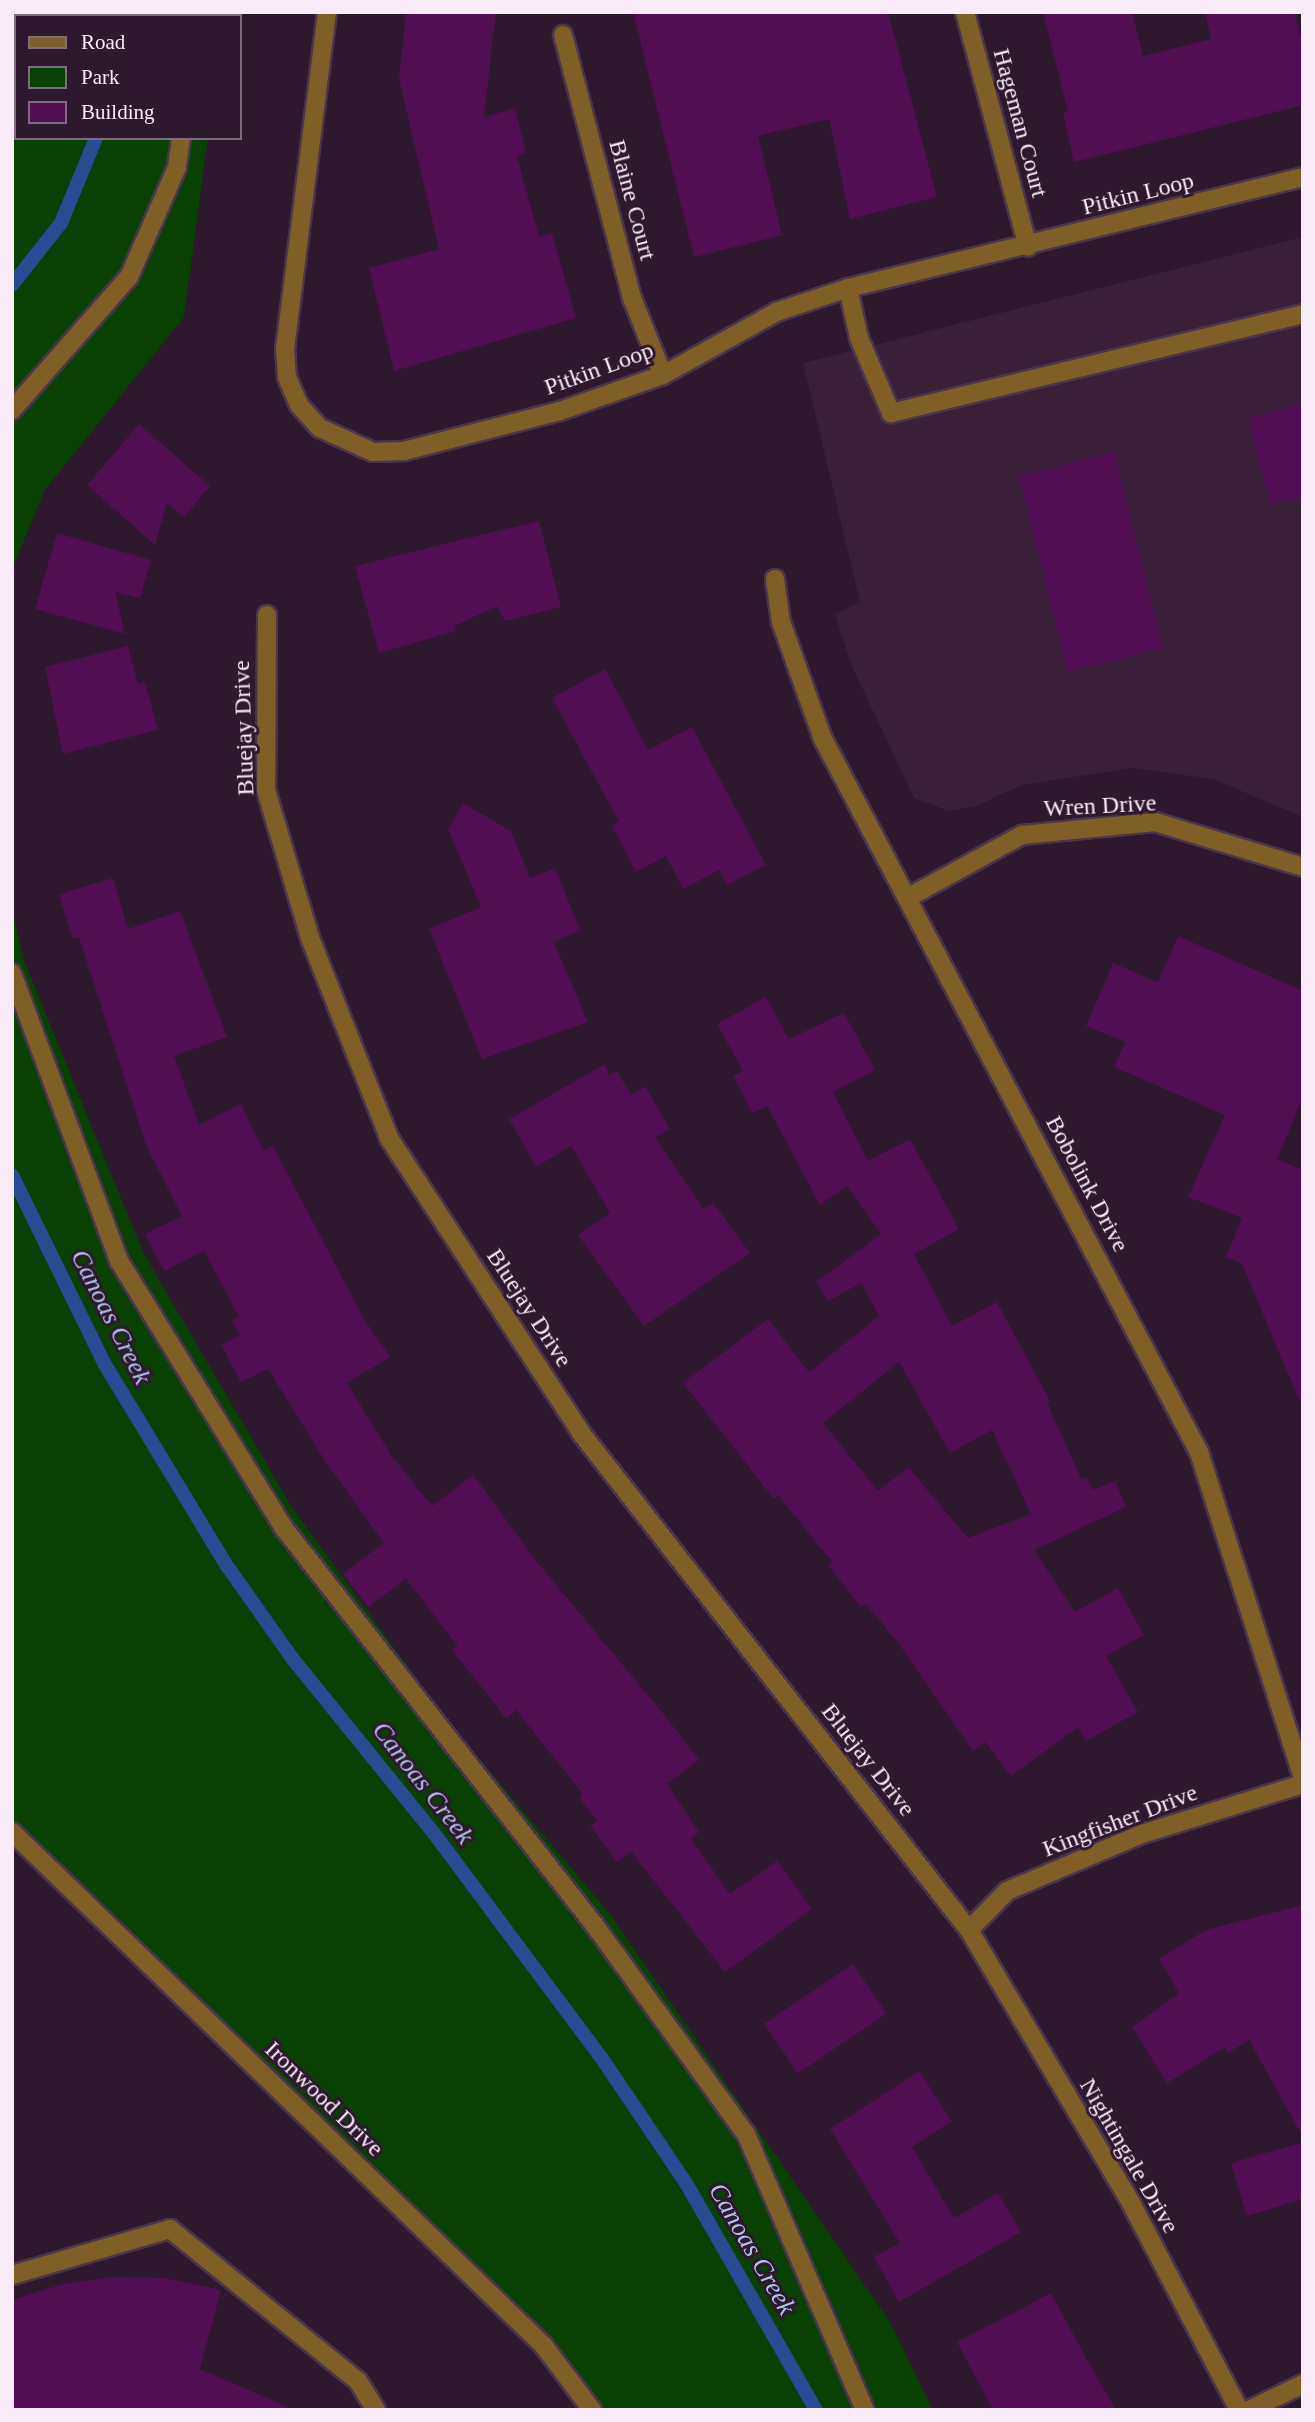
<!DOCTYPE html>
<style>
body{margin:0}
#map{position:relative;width:1315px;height:2422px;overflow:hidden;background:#2d182d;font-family:"Times New Roman",serif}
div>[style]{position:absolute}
.built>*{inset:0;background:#3a1f39}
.green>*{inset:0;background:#084101}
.stream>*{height:14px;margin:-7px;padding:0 7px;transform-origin:7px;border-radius:7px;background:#294b94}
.building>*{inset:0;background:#510e52;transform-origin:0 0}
.roads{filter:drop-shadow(2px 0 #4a364a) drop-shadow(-2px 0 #4a364a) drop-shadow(0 2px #4a364a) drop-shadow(0 -2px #4a364a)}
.minor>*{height:18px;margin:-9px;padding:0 9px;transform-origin:9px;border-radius:9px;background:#805f27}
span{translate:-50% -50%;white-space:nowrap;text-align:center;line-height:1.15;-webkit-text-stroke:6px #2d182d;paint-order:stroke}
.street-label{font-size:24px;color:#faebf9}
.water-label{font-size:26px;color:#b0c5ef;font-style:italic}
.frame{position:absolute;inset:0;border:14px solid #faebf9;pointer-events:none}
.legend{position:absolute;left:14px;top:14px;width:228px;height:126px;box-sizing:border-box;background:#2d182d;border:2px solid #7f6c7f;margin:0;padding:9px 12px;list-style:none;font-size:21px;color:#faebf9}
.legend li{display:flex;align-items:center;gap:14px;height:35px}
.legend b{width:35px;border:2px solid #7f6c7f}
</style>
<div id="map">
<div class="built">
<div style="clip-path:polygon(1303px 237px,1303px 817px,1213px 779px,1132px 768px,1022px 785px,976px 806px,949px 811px,914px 798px,851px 664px,835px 614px,860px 602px,803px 363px)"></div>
</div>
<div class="green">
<div style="clip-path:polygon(12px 12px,225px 12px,16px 16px,16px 138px,208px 138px,184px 317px,44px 491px,12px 570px)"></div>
<div style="clip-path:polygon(12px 908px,23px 958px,143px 1252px,293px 1509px,450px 1724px,610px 1914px,890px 2322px,933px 2410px,584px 2410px,544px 2346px,12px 1832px)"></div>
</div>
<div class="stream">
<div style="left:114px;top:16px;width:4px;rotate:-90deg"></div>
<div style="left:12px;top:285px;width:79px;rotate:-51.7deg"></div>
<div style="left:61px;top:223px;width:92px;rotate:-67.6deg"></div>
<div style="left:12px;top:1175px;width:209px;rotate:63.9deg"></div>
<div style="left:104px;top:1363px;width:234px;rotate:58.8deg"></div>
<div style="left:225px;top:1563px;width:116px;rotate:54.8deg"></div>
<div style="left:292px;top:1658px;width:224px;rotate:51deg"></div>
<div style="left:433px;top:1832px;width:288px;rotate:53.3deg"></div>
<div style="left:605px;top:2063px;width:145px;rotate:56deg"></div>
<div style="left:686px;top:2183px;width:262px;rotate:60.2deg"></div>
</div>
<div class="building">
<div style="clip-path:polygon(406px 12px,496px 12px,484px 117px,515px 108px,526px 153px,517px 156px,539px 237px,552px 233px,576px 318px,394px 371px,369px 268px,439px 249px,399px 79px)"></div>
<div style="clip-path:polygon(633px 12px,888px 12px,937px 197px,850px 219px,829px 119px,758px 136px,782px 235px,694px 257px)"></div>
<div style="clip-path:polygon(1043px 12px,1132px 12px,1143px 56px,1211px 39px,1205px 12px,1294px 12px,1303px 46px,1303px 105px,1074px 162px,1063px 113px,1068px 112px)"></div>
<div style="clip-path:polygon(1303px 404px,1303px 497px,1270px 504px,1248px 418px)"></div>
<div style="clip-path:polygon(139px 424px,210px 486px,184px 517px,167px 503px,155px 545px,87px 485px)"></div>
<div style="left:1114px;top:452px;width:202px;height:98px;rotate:76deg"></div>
<div style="clip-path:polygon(539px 521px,561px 607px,505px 621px,497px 606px,454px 626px,456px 631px,379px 653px,355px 566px)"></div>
<div style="clip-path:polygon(57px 533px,151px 560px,140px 598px,115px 592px,125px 634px,35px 609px)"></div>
<div style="clip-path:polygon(128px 646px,138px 684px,145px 682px,158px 730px,63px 754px,45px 667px)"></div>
<div style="clip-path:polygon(605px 669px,648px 750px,692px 727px,766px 865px,727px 885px,719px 870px,683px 889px,666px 856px,636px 872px,612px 826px,619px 822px,552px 698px)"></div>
<div style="clip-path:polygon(463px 803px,511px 831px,530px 878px,555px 868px,580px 930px,554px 942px,588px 1022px,482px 1059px,429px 929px,481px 907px,448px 829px)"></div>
<div style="clip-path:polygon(113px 878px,128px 929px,180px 911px,227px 1037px,174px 1056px,199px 1125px,241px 1104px,264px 1151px,273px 1146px,364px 1319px,390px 1357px,347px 1383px,391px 1455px,432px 1506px,473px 1475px,538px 1563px,666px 1717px,699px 1760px,667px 1784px,699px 1832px,691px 1839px,730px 1894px,777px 1861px,812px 1909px,725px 1972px,631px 1851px,617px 1862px,590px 1826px,597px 1821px,579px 1797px,583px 1794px,516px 1710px,506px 1718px,452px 1650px,458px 1646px,406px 1579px,368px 1607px,343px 1574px,384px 1543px,327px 1464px,268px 1369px,241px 1382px,221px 1345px,240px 1335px,232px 1320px,239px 1317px,204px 1251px,164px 1271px,145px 1234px,182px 1216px,146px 1145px,79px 937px,72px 938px,59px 894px)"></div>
<div style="clip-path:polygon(1178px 936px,1303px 991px,1303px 1097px,1277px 1159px,1303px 1170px,1303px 1409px,1242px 1264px,1226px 1257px,1242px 1218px,1188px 1197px,1225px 1115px,1114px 1067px,1125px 1042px,1086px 1026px,1113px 963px,1158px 982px)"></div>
<div style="clip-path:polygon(evenodd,766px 997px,789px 1039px,844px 1013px,875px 1070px,833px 1092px,868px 1161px,910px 1139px,959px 1229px,914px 1254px,952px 1326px,997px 1302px,1050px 1401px,1047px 1403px,1082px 1480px,1087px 1477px,1092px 1490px,1115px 1481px,1126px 1507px,1034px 1550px,1075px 1612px,1118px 1588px,1144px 1635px,1106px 1656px,1138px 1712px,1086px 1741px,1078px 1727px,1011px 1776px,985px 1742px,973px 1751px,899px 1644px,866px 1604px,861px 1607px,828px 1565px,832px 1562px,778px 1495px,774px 1499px,683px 1383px,768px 1319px,809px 1372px,879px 1316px,861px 1283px,828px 1301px,816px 1282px,881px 1234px,847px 1186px,820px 1205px,767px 1106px,752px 1113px,733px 1076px,743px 1071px,717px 1024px,766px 997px,899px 1362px,950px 1453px,992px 1430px,1031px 1514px,968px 1538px,908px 1467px,878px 1491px,823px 1423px,899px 1362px)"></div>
<div style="clip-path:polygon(605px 1064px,609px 1075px,617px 1071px,631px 1095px,645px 1086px,670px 1129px,655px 1138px,704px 1209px,713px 1203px,750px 1253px,644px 1326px,578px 1235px,610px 1213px,571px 1146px,536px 1167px,509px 1119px)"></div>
<div style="clip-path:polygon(1303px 1905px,1303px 2137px,1249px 2040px,1228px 2053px,1225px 2047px,1167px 2083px,1132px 2027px,1179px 1993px,1159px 1959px,1206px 1930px)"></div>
<div style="left:853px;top:1964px;width:60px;height:107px;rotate:56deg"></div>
<div style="clip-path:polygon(919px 2071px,952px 2121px,912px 2147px,954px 2218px,998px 2193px,1021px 2232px,899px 2302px,874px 2257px,900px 2243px,830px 2129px)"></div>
<div style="clip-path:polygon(1303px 2142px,1303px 2199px,1247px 2216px,1231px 2163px)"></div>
<div style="clip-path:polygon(114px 2277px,165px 2278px,221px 2290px,200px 2369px,295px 2410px,12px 2410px,12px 2300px,63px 2284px)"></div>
<div style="clip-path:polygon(1051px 2293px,1086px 2358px,1116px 2410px,993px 2410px,957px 2342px)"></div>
</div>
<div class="roads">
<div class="minor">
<div style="left:190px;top:12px;width:4px;rotate:90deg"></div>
<div style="left:327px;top:12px;width:340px;rotate:97.1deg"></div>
<div style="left:285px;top:349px;width:28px;rotate:86deg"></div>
<div style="left:287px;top:377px;width:30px;rotate:67deg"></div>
<div style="left:299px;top:405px;width:31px;rotate:48deg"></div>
<div style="left:320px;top:428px;width:58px;rotate:24.4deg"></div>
<div style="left:373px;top:452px;width:31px;rotate:-2deg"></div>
<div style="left:404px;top:451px;width:161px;rotate:-14.4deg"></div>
<div style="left:560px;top:411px;width:109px;rotate:-19.3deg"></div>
<div style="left:663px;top:375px;width:129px;rotate:-29.1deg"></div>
<div style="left:776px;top:312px;width:76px;rotate:-18.4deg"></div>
<div style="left:848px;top:288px;width:468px;rotate:-13.7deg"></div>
<div style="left:965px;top:12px;width:243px;rotate:75deg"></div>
<div style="left:563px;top:35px;width:272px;rotate:75.3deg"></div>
<div style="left:632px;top:298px;width:83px;rotate:68.1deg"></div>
<div style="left:848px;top:288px;width:51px;rotate:77.6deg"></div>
<div style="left:859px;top:338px;width:82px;rotate:66.9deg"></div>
<div style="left:891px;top:413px;width:424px;rotate:-13.5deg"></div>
<div style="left:12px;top:410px;width:177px;rotate:-48.7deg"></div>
<div style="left:129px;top:277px;width:120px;rotate:-66.4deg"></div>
<div style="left:177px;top:167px;width:29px;rotate:-82deg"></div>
<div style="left:775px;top:579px;width:43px;rotate:82.1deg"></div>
<div style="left:781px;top:622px;width:124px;rotate:70.3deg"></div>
<div style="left:823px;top:739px;width:806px;rotate:62.2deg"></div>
<div style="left:1199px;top:1452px;width:341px;rotate:72.3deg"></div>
<div style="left:267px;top:615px;width:175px;rotate:90.3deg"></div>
<div style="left:266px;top:790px;width:154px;rotate:73.4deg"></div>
<div style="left:310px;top:938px;width:215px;rotate:68.4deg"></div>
<div style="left:389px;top:1138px;width:352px;rotate:56.9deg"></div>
<div style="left:581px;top:1433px;width:631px;rotate:52.02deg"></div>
<div style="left:969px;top:1930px;width:320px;rotate:59.3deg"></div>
<div style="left:1132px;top:2205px;width:231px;rotate:62.4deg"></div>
<div style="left:909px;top:897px;width:129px;rotate:-28.8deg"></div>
<div style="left:1022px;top:835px;width:134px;rotate:-5.6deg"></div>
<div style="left:1155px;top:822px;width:155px;rotate:16.9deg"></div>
<div style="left:12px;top:973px;width:307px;rotate:69.6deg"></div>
<div style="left:119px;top:1261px;width:312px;rotate:58.3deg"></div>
<div style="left:283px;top:1527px;width:508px;rotate:51.96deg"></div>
<div style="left:596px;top:1927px;width:256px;rotate:54.1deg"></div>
<div style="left:746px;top:2134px;width:301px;rotate:66.7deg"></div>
<div style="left:12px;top:1832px;width:740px;rotate:44.01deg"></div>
<div style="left:544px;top:2346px;width:80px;rotate:53.1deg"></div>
<div style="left:969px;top:1930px;width:54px;rotate:-45.7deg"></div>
<div style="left:1007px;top:1891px;width:147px;rotate:-22.9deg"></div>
<div style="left:1142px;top:1834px;width:169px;rotate:-17.3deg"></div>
<div style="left:12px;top:2275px;width:165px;rotate:-16.2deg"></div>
<div style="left:170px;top:2229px;width:242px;rotate:39deg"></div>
<div style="left:358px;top:2381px;width:34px;rotate:58deg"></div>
<div style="left:1249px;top:2410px;width:60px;rotate:-25.7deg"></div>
</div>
</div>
<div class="street-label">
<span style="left:1020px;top:123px;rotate:75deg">Hageman Court</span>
<span style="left:1138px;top:194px;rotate:-14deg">Pitkin Loop</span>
<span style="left:632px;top:200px;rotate:75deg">Blaine Court</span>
<span style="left:599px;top:369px;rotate:-20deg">Pitkin Loop</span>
<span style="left:244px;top:728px;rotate:-92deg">Bluejay Drive</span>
<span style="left:1100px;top:806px;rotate:-3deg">Wren Drive</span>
<span style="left:1087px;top:1184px;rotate:62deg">Bobolink Drive</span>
<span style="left:529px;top:1308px;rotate:57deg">Bluejay Drive</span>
<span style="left:868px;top:1760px;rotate:52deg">Bluejay Drive</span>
<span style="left:1120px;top:1821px;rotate:-21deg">Kingfisher Drive</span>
<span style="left:324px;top:2099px;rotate:44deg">Ironwood Drive</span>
<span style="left:1129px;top:2156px;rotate:60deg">Nightingale Drive</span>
</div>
<div class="water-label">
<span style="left:111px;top:1317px;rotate:63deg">Canoas Creek</span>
<span style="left:423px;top:1783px;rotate:52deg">Canoas Creek</span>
<span style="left:752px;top:2249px;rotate:60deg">Canoas Creek</span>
</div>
<div class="frame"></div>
<ul class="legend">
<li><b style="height:9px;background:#805f27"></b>Road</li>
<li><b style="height:19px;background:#084101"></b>Park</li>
<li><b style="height:19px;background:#510e52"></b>Building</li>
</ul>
</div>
